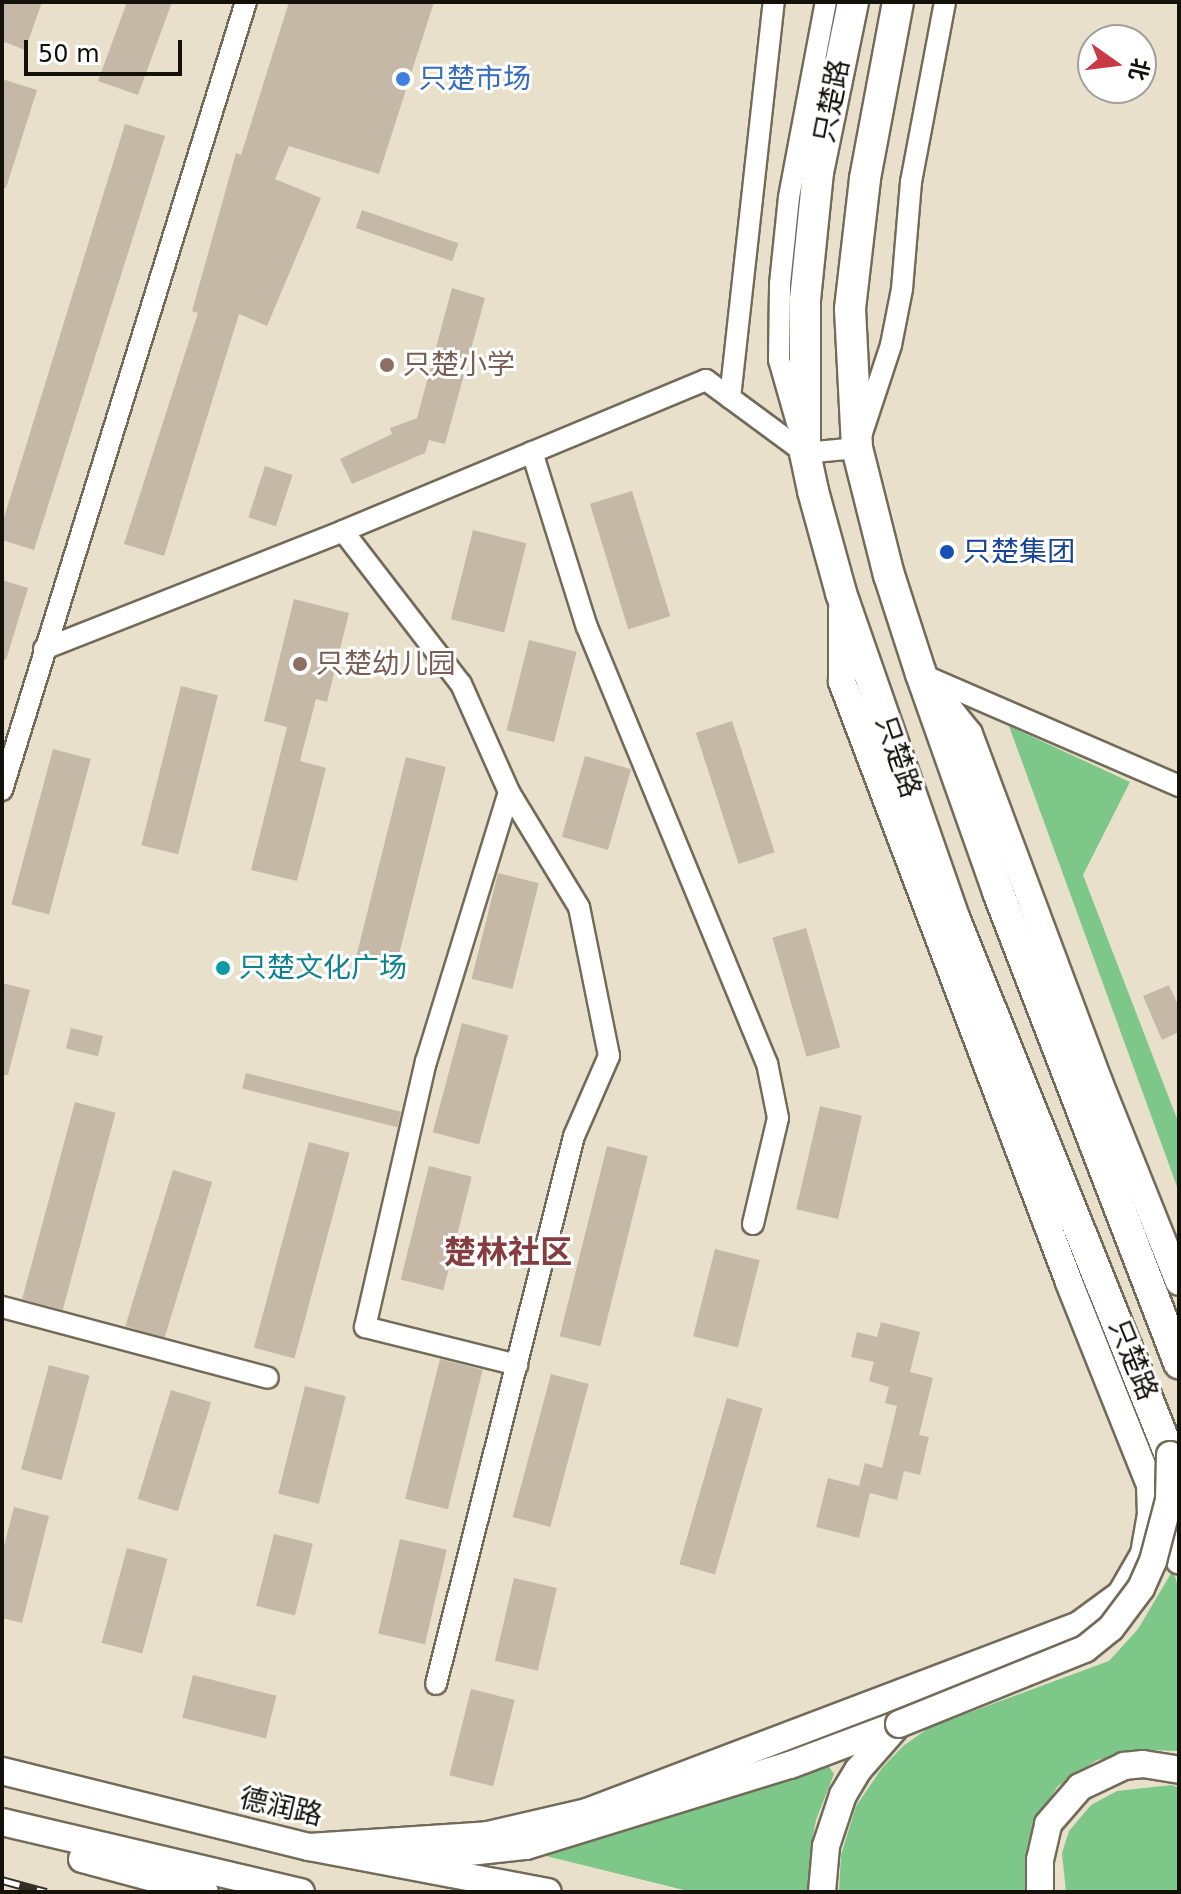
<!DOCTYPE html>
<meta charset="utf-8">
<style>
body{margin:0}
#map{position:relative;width:1181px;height:1894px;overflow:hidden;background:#e9e0cb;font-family:"DejaVu Sans","Noto Sans SC",sans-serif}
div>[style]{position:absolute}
.green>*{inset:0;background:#7dc788}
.building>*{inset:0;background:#c6b8a6;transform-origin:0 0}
.roads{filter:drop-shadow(2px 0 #736b59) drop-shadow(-2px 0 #736b59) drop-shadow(0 2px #736b59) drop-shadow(0 -2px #736b59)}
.minor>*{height:20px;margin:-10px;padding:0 10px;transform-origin:10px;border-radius:10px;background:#fff}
.major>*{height:26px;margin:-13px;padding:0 13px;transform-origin:13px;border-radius:13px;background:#fff}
.highway>*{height:30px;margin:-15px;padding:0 15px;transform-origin:15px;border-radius:15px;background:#fff}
.rail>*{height:9px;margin-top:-4.5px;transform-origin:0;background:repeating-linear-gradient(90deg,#fff 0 18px,#332f26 0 36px);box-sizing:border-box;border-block:2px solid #332f26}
.bridges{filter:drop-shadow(2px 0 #736b59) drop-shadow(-2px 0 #736b59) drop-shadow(0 2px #736b59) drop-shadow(0 -2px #736b59)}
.major-bridge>*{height:26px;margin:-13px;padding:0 13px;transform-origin:13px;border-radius:13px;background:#fff}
.dots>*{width:22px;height:22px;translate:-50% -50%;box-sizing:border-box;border:4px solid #fff;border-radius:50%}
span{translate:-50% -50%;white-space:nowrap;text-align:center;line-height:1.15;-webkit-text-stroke:6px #fff;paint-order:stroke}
.shop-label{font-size:28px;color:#366cbe}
.left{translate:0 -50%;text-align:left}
.street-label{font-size:28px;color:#14110a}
.education-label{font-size:28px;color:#785e54}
.transit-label{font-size:28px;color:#164399}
.culture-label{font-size:28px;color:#0d838f}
.quarter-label{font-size:32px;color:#853d40;font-weight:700}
.frame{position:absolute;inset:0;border:4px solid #14110a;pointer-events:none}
.north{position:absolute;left:1077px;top:24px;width:80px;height:80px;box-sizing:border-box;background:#fff;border:2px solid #a1a09d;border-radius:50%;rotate:104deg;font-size:22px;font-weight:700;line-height:32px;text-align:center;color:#14110a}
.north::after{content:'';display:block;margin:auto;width:28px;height:36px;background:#c93948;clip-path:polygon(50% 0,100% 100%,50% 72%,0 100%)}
.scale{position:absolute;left:24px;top:40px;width:158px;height:36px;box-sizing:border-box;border:4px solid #14110a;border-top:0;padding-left:10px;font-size:24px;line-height:28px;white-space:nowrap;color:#14110a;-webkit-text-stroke:6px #fff;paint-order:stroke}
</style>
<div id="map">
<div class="green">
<div style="clip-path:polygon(1009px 726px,1130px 782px,1083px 875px,1179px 1124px,1179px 1192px)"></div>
<div style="clip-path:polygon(1173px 1570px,1179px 1590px,1179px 1751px,1148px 1750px,1097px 1760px,1058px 1786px,1035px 1821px,1026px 1851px,1025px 1892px,839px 1892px,841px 1855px,856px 1806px,882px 1768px,903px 1746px,930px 1727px,1109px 1661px,1138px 1629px)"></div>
<div style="clip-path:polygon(823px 1758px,834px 1774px,816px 1820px,810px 1852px,808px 1892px,692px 1892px,526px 1851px)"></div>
<div style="clip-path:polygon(1172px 1785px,1179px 1788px,1179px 1892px,1066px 1892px,1062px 1853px,1069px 1831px,1091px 1805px,1117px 1791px)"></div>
</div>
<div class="building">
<div style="clip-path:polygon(2px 2px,42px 2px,25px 50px,2px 41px)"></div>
<div style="clip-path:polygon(127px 2px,172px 2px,138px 95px,98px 81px)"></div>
<div style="clip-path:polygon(289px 2px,434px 2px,379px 174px,289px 146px,275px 179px,321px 198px,267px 326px,239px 314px,164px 556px,124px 544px,198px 313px,192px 311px,236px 153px,241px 155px)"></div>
<div style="clip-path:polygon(2px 79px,37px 90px,6px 188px,2px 188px)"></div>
<div style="clip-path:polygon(125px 124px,165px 136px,34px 550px,2px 540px,2px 524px)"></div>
<div style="left:362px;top:210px;width:102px;height:19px;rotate:19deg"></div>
<div style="clip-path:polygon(452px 288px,485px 298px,445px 444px,429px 440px,425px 453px,352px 484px,340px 459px,392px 434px,390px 428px,417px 418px)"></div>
<div style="left:265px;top:466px;width:29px;height:54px;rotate:18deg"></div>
<div style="left:632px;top:491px;width:131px;height:44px;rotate:73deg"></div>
<div style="left:473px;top:530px;width:55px;height:92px;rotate:14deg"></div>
<div style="clip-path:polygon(2px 580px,28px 588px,6px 660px,2px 659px)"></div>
<div style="clip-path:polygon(294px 599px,349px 613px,327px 702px,316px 699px,300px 761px,326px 768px,297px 881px,251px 870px,287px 727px,264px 721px)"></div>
<div style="left:529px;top:640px;width:49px;height:93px;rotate:14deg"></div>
<div style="left:181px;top:686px;width:38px;height:164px;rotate:14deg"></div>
<div style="left:732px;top:721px;width:138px;height:38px;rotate:72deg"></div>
<div style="left:53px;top:749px;width:39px;height:161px;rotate:15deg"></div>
<div style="left:585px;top:756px;width:48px;height:84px;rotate:16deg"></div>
<div style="left:406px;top:757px;width:41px;height:204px;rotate:14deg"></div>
<div style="left:498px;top:873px;width:42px;height:109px;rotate:14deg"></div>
<div style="left:806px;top:928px;width:124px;height:35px;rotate:74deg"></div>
<div style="clip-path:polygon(2px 983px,30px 990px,8px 1075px,2px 1075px)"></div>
<div style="clip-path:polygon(1169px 985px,1179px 1007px,1179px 1032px,1162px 1040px,1143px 996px)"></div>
<div style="left:462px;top:1023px;width:48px;height:113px;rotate:15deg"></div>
<div style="left:71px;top:1028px;width:33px;height:21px;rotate:14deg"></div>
<div style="left:246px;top:1073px;width:160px;height:16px;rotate:14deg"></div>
<div style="left:75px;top:1102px;width:42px;height:204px;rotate:15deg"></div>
<div style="left:820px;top:1106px;width:43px;height:106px;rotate:13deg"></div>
<div style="left:309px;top:1142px;width:42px;height:213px;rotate:15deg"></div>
<div style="left:607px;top:1146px;width:42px;height:196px;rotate:14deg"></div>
<div style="left:429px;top:1166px;width:44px;height:117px;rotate:14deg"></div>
<div style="left:173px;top:1170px;width:41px;height:163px;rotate:17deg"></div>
<div style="left:715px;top:1249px;width:46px;height:90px;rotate:14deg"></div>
<div style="clip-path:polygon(881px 1322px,920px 1332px,910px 1372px,933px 1378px,919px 1435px,929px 1437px,920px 1475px,904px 1471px,897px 1500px,870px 1493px,859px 1538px,816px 1527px,828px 1478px,859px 1486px,865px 1463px,882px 1468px,897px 1406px,885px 1403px,889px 1387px,869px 1381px,874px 1362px,851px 1357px,857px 1332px,877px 1337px)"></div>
<div style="left:440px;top:1359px;width:44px;height:144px;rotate:14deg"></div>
<div style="left:49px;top:1365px;width:42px;height:108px;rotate:15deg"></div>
<div style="left:551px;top:1374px;width:39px;height:148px;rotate:15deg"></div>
<div style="left:305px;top:1386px;width:42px;height:111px;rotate:14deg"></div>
<div style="left:171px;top:1390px;width:42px;height:114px;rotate:17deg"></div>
<div style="left:727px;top:1398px;width:37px;height:173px;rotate:16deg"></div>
<div style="clip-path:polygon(14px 1507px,49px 1516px,22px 1623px,2px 1618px,2px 1554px)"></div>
<div style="left:274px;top:1534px;width:40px;height:74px;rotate:14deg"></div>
<div style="left:400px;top:1539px;width:48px;height:97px;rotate:13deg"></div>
<div style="left:127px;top:1548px;width:42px;height:98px;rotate:15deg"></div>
<div style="left:514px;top:1578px;width:44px;height:85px;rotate:13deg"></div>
<div style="left:193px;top:1675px;width:86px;height:44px;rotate:14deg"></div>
<div style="left:471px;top:1689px;width:45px;height:89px;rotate:14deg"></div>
</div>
<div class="roads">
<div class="minor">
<div style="left:730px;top:398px;width:398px;rotate:-83.7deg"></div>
<div style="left:797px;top:423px;width:66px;rotate:-105.9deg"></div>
<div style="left:779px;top:360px;width:76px;rotate:-89.2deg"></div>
<div style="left:780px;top:284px;width:87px;rotate:-84.1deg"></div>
<div style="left:789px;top:197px;width:198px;rotate:-79.3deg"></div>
<div style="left:532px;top:452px;width:183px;rotate:72.6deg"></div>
<div style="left:587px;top:627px;width:472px;rotate:67.6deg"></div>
<div style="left:767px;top:1063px;width:56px;rotate:78.7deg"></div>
<div style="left:778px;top:1118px;width:109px;rotate:103.3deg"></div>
<div style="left:343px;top:531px;width:193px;rotate:52.4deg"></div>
<div style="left:461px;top:684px;width:118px;rotate:66deg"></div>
<div style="left:509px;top:792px;width:135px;rotate:58.7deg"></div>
<div style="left:579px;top:907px;width:152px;rotate:78.6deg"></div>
<div style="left:609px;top:1056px;width:87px;rotate:113.6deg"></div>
<div style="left:574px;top:1136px;width:565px;rotate:104.13deg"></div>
<div style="left:44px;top:649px;width:321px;rotate:-21.5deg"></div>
<div style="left:343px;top:531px;width:393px;rotate:-22.6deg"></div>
<div style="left:706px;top:380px;width:123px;rotate:36.4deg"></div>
<div style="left:805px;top:453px;width:52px;rotate:-5.5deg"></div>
<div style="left:857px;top:448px;width:108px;rotate:-71.7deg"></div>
<div style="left:891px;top:345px;width:57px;rotate:-78.9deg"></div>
<div style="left:902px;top:289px;width:107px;rotate:-85.2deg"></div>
<div style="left:911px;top:182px;width:183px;rotate:-79.3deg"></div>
<div style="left:925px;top:676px;width:277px;rotate:23.4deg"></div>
<div style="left:2px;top:790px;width:825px;rotate:-72.8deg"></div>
<div style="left:509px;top:792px;width:282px;rotate:107.1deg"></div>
<div style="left:426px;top:1061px;width:273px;rotate:102.9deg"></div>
<div style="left:365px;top:1327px;width:157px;rotate:14deg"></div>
<div style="left:2px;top:1307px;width:275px;rotate:14.9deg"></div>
</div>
<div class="major">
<div style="left:928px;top:683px;width:65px;rotate:51.2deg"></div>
<div style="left:969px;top:734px;width:371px;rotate:69.5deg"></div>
<div style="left:1099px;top:1082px;width:215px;rotate:68.2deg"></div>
<div style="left:1160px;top:1511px;width:53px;rotate:68.8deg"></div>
<div style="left:2px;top:1771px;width:316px;rotate:13.9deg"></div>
<div style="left:309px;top:1847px;width:243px;rotate:10.7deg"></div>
<div style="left:2px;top:1822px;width:307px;rotate:13.2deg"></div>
<div style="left:309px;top:1847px;width:179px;rotate:-3.8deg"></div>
<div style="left:488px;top:1835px;width:102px;rotate:-13.1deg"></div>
<div style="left:587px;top:1812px;width:526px;rotate:-20.81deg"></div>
<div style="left:1079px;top:1625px;width:52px;rotate:-36.4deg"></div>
<div style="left:1121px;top:1594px;width:46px;rotate:-60.1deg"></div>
<div style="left:1144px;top:1554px;width:40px;rotate:-80deg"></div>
<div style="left:1151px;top:1515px;width:30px;rotate:-92deg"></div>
<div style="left:1150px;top:1485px;width:219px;rotate:-111.8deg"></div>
<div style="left:1069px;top:1282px;width:642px;rotate:-110.72deg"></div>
<div style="left:842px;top:682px;width:73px;rotate:-90deg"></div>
<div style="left:423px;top:1857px;width:104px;rotate:-6.1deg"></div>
<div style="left:526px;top:1846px;width:276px;rotate:-17.1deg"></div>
<div style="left:790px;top:1765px;width:116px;rotate:-20.6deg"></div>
<div style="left:82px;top:1859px;width:127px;rotate:15deg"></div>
<div style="left:822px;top:1892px;width:46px;rotate:-85deg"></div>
<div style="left:826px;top:1846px;width:54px;rotate:-71.6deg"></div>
<div style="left:843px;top:1795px;width:29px;rotate:-59deg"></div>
<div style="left:858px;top:1770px;width:55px;rotate:-48.7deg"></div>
<div style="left:1040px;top:1892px;width:32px;rotate:-90deg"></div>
<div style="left:1040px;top:1860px;width:37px;rotate:-77deg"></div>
<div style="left:1048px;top:1824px;width:49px;rotate:-49.1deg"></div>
<div style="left:1080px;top:1787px;width:49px;rotate:-25.5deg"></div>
<div style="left:1124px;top:1766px;width:19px;rotate:-6deg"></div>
<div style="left:1143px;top:1764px;width:36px;rotate:9deg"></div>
</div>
<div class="highway">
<div style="left:853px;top:2px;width:174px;rotate:101.6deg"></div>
<div style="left:818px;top:172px;width:129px;rotate:95.8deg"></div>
<div style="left:805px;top:300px;width:153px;rotate:90deg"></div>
<div style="left:805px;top:453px;width:39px;rotate:78deg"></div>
<div style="left:813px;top:491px;width:106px;rotate:74.6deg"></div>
<div style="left:841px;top:593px;width:346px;rotate:70.8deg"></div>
<div style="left:955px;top:920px;width:577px;rotate:68.11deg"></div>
<div style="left:898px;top:2px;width:180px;rotate:100.6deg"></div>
<div style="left:865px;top:179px;width:131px;rotate:96.6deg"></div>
<div style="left:850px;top:309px;width:139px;rotate:87.1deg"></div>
<div style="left:857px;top:448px;width:131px;rotate:75.9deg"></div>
<div style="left:889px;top:575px;width:104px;rotate:72.1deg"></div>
<div style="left:921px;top:674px;width:231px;rotate:70.5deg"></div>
<div style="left:998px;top:892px;width:505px;rotate:68.98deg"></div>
</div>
</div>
<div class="rail">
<div style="left:2px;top:1880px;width:46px;rotate:15.3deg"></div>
</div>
<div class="bridges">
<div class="major-bridge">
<div style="left:899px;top:1724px;width:201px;rotate:-22deg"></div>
<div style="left:1085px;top:1649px;width:33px;rotate:-39deg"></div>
<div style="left:1111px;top:1628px;width:50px;rotate:-53.1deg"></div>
<div style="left:1141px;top:1588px;width:30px;rotate:-66deg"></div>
<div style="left:1153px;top:1561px;width:63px;rotate:-75.3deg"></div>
<div style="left:1169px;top:1500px;width:45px;rotate:-88.7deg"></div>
</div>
</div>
<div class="dots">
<div style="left:403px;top:79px;background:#3f7fe0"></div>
<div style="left:387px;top:365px;background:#8d6e63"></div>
<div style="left:947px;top:552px;background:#1a4fb4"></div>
<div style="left:300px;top:664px;background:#8d6e63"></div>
<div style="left:223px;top:968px;background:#0f9aa8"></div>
</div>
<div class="shop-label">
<span class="left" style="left:419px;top:79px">只楚市场</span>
</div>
<div class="street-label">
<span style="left:832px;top:101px;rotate:-79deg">只楚路</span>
<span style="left:898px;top:757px;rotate:71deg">只楚路</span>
<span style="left:1133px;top:1360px;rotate:68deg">只楚路</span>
<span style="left:281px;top:1807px;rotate:13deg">德润路</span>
</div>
<div class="education-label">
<span class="left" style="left:403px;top:365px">只楚小学</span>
<span class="left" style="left:316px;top:664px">只楚幼儿园</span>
</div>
<div class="transit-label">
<span class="left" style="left:963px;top:552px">只楚集团</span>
</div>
<div class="culture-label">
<span class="left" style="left:239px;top:968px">只楚文化广场</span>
</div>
<div class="quarter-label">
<span style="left:508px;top:1252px">楚林社区</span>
</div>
<div class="frame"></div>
<div class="north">北</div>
<div class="scale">50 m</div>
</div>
